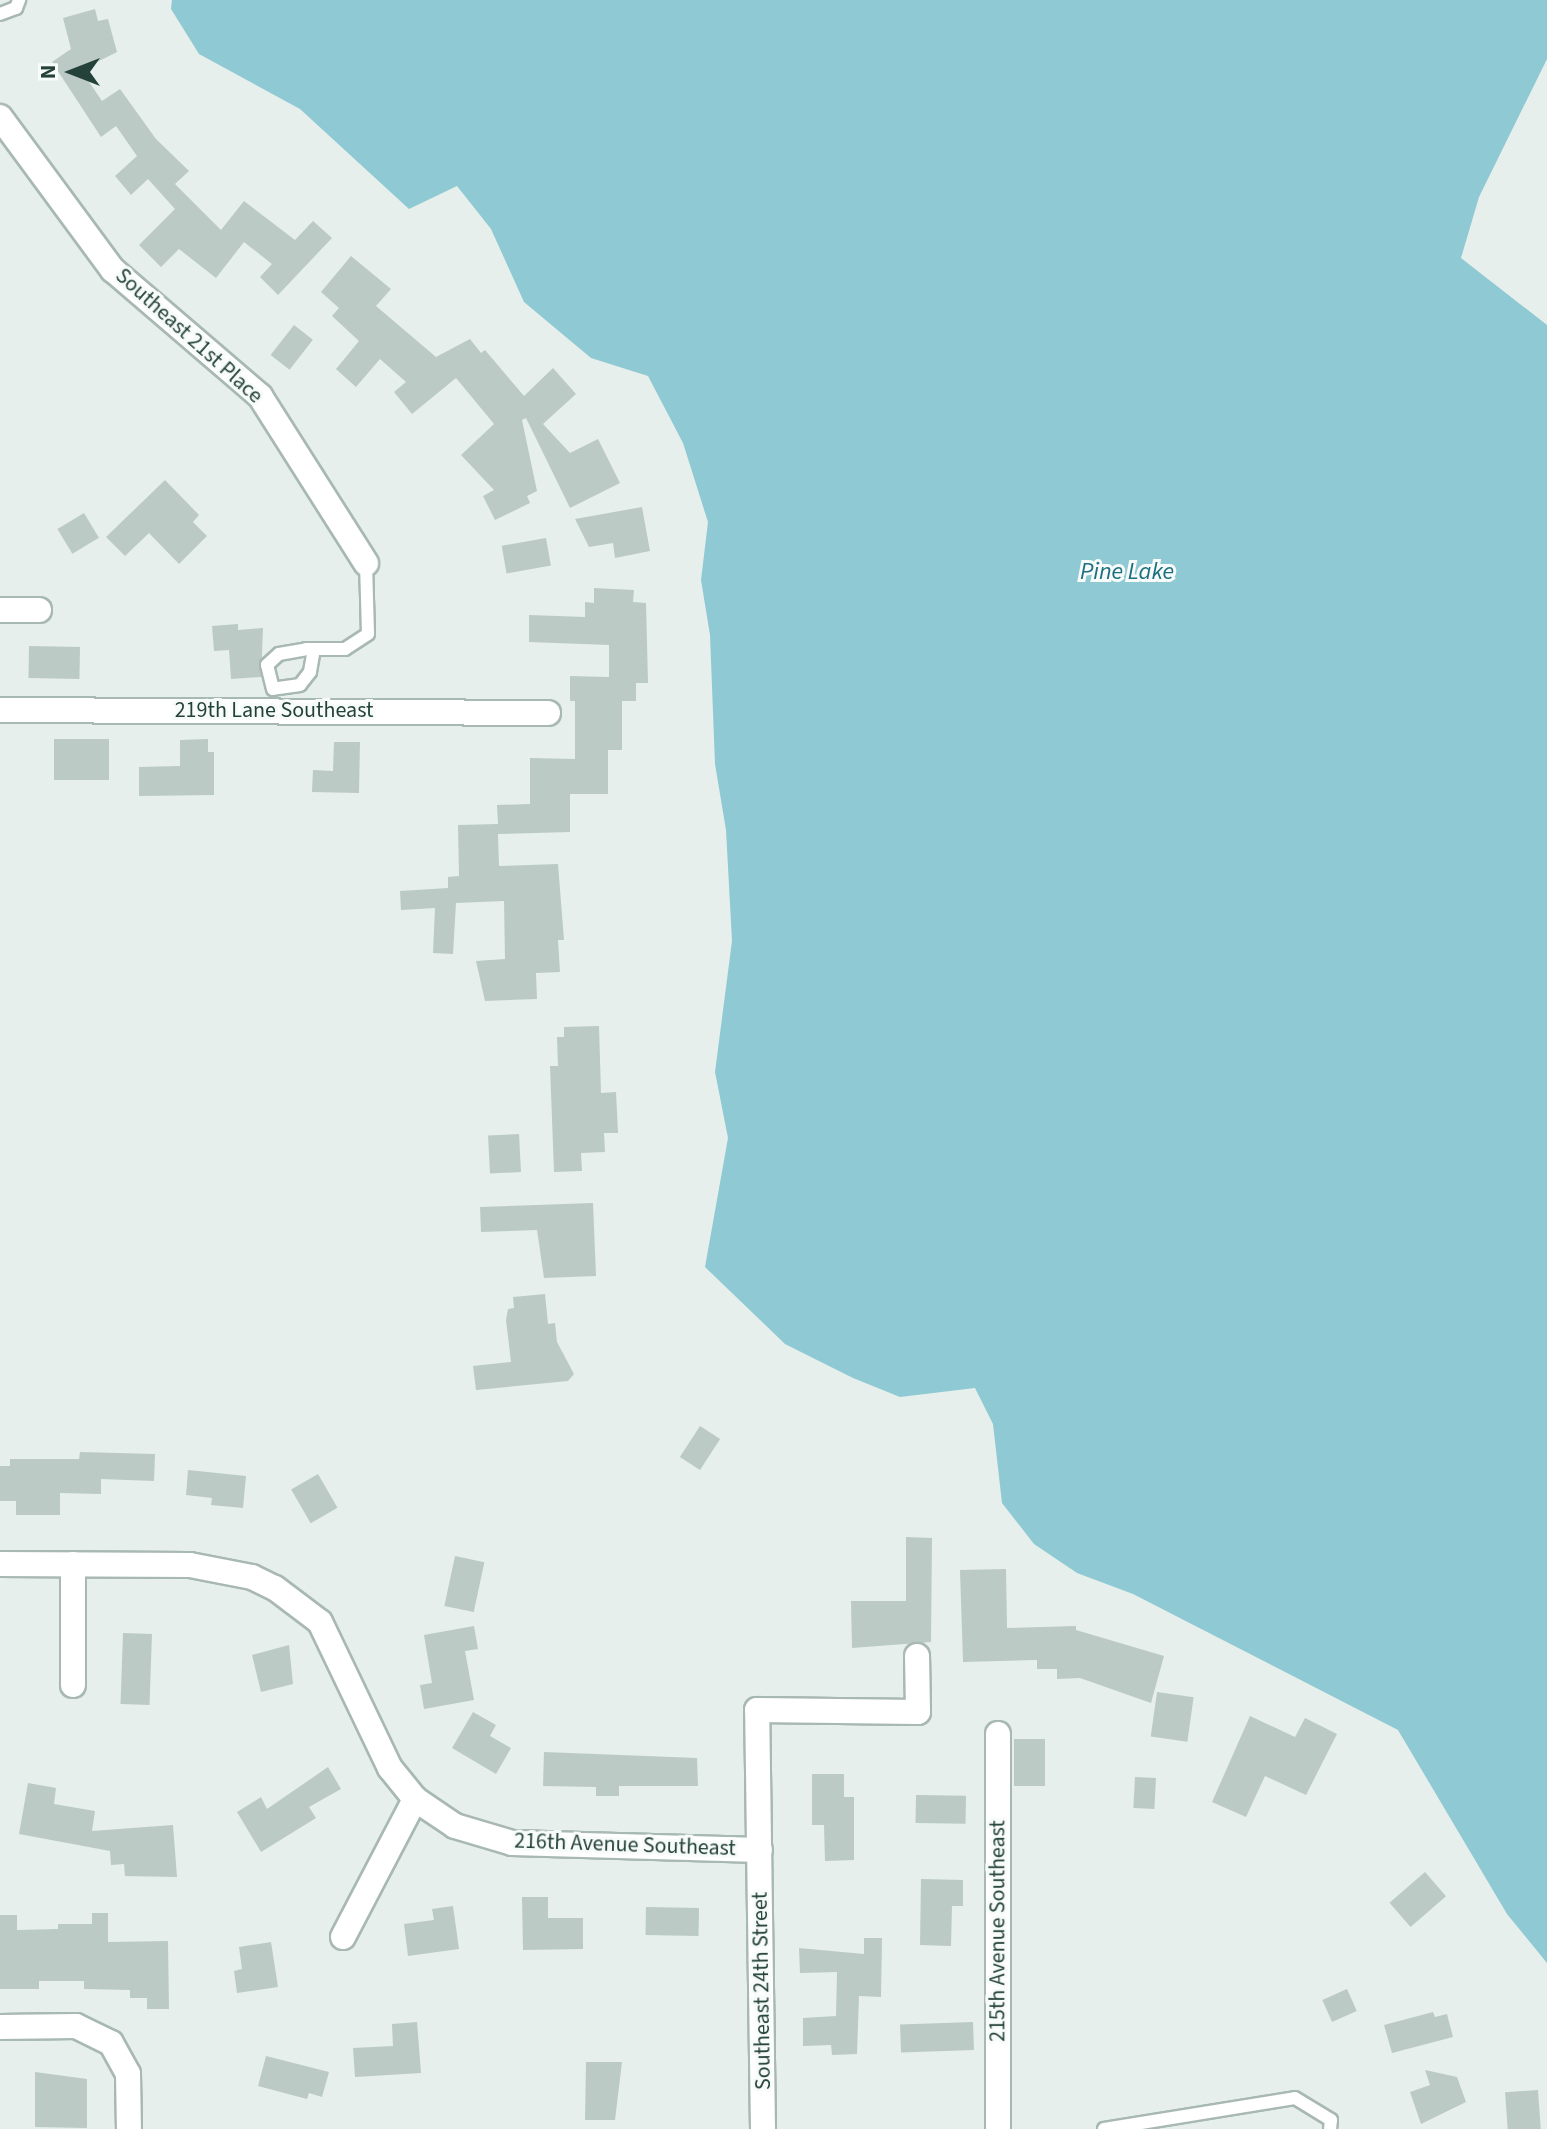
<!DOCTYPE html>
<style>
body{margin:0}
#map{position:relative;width:1547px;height:2129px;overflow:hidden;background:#e6efeb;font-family:"Source Sans 3",sans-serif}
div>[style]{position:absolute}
.water>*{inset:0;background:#8ec9d4}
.building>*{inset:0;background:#bbcac4;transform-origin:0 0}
.roads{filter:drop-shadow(2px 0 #a8b8b2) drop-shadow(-2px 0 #a8b8b2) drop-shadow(0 2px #a8b8b2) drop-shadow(0 -2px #a8b8b2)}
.lane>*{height:12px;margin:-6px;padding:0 6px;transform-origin:6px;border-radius:6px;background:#fff}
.street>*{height:24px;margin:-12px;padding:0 12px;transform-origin:12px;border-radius:12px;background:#fff}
span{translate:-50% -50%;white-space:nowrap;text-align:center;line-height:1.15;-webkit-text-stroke:6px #f7fbf9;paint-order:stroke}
.street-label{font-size:22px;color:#24423a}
.water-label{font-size:24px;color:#1c6f80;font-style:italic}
.north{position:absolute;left:32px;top:32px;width:80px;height:80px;-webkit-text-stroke:6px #f7fbf9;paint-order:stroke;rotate:270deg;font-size:22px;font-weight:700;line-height:32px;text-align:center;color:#24423a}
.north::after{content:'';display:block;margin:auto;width:28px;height:36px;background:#24423a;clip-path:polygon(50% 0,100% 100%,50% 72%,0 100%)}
</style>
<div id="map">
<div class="water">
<div style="clip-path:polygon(172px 0,1547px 0,1547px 59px,1479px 197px,1461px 258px,1547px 325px,1547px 1963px,1507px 1914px,1398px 1730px,1133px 1594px,1077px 1573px,1034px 1544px,1002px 1503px,993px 1424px,975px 1388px,900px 1397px,853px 1378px,785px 1344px,705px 1267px,728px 1138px,715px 1072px,732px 941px,726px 830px,715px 764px,710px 635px,701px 580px,708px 522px,683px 443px,648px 376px,591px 358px,524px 302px,491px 229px,457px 186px,409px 209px,300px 109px,199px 54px,171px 9px)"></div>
</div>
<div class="building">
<div style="clip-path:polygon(95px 9px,98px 21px,108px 19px,117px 52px,81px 70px,102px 101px,120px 89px,156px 139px,189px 171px,175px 184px,221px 230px,244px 201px,295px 240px,313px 221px,332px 238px,278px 295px,260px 277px,272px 264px,244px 242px,216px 278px,179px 249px,161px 267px,139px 245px,175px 209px,148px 179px,131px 195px,115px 176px,137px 156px,116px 126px,101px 137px,52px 62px,71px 49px,63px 18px)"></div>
<div style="clip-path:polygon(351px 256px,391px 289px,376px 306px,436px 357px,470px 339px,481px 353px,485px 350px,524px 396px,553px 368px,576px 394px,543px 424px,570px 453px,598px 439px,620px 483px,570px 508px,526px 418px,522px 420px,537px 491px,527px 496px,530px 503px,495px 520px,483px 496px,494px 490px,461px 455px,494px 424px,456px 378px,412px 414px,394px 392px,406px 382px,380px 359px,356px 387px,336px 369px,359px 341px,332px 316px,339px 308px,321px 292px)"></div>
<div style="left:294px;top:325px;width:24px;height:38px;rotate:38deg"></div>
<div style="clip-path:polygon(165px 480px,199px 515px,193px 522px,207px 536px,179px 564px,149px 533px,125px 556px,106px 537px)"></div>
<div style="clip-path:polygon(642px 507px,650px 551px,615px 558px,613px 543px,589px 547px,575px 519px)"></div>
<div style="left:84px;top:513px;width:29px;height:31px;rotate:59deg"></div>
<div style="left:546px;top:538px;width:28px;height:45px;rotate:80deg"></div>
<div style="clip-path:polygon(594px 588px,634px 590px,633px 602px,646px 603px,648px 683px,636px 683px,636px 701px,622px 701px,622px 750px,608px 750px,608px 794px,570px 794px,570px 832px,498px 834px,499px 866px,558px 864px,564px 940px,558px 940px,560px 972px,536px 973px,537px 999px,485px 1001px,476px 961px,505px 959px,504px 901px,456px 903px,453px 954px,433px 953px,435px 908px,401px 910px,400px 891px,448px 888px,448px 877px,459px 876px,458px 825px,498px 824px,497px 805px,530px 804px,530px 758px,575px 759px,575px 701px,570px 701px,570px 676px,609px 677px,609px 645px,529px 642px,529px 615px,585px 617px,585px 602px,594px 603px)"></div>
<div style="clip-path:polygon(238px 624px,238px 630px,263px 628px,261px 677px,231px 679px,229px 650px,214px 651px,212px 626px)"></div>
<div style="left:29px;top:646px;width:51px;height:32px;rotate:1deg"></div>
<div style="left:109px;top:739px;width:41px;height:55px;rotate:90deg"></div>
<div style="clip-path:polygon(208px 739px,208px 752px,214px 752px,214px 795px,139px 796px,139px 767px,180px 766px,180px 740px)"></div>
<div style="clip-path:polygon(334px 742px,360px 742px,359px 793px,312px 792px,313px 770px,333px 771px)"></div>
<div style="clip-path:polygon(599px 1026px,601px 1093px,616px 1092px,618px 1133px,604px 1133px,605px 1152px,581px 1153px,582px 1171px,554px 1172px,550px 1066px,558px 1066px,557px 1037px,564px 1037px,564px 1027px)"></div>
<div style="left:519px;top:1134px;width:38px;height:31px;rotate:87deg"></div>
<div style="clip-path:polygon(593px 1203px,596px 1276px,544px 1278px,537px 1230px,481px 1232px,480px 1207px)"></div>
<div style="clip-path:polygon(545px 1294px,548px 1324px,555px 1323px,557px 1342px,574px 1374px,568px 1381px,476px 1390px,473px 1366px,511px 1362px,506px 1320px,508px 1309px,514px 1308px,513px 1297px)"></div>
<div style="left:700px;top:1426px;width:24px;height:37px;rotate:33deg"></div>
<div style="clip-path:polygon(80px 1452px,155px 1454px,154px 1481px,101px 1479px,101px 1494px,60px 1493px,60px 1515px,16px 1515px,16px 1501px,0 1501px,0 1466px,10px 1466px,10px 1459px,79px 1459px)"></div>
<div style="clip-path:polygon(188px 1470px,246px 1476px,243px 1508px,211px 1505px,212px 1498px,186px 1495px)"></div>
<div style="left:318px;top:1474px;width:39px;height:31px;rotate:60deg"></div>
<div style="clip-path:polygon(906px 1537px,932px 1538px,931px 1642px,852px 1648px,851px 1601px,906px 1601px)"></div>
<div style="left:455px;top:1556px;width:30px;height:51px;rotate:12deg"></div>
<div style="clip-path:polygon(1006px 1569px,1007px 1628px,1076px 1626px,1076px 1630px,1164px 1656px,1151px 1703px,1080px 1678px,1057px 1679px,1057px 1669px,1037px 1669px,1037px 1660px,963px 1662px,960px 1570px)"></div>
<div style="clip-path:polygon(474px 1626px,478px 1649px,465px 1651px,474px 1700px,424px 1709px,420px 1685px,432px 1683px,424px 1635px)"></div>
<div style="left:123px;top:1633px;width:29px;height:71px;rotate:2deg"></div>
<div style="clip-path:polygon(289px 1645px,293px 1684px,261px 1692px,252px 1655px)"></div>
<div style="left:1157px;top:1692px;width:37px;height:45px;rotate:8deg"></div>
<div style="clip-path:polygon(473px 1712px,496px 1725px,490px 1736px,511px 1748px,496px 1774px,452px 1748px)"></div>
<div style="clip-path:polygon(1250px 1716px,1295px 1737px,1305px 1718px,1337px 1734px,1306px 1795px,1265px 1776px,1246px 1817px,1212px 1802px)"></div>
<div style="left:1014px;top:1739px;width:31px;height:47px"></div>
<div style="clip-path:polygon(544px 1752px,697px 1758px,698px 1786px,619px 1786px,619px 1796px,596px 1796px,596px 1787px,543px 1786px)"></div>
<div style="clip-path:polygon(328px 1767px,341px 1789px,309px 1807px,316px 1818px,261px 1852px,237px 1812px,261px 1797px,267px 1809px)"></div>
<div style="clip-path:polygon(812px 1774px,844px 1774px,844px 1797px,854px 1797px,854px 1860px,825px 1861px,824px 1825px,812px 1825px)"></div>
<div style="left:1135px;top:1777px;width:21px;height:31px;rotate:3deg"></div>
<div style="clip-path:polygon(28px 1783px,56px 1788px,54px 1804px,95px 1811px,92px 1831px,173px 1825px,177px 1877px,125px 1876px,124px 1864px,111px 1865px,110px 1851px,19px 1834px)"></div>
<div style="left:916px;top:1795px;width:50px;height:28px;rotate:1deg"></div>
<div style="left:1425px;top:1872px;width:32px;height:47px;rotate:49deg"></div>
<div style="clip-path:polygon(921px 1879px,963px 1880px,963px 1906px,952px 1906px,951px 1946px,920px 1945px)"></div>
<div style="clip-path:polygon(522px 1897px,548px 1897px,548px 1918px,583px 1918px,583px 1949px,523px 1950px)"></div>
<div style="clip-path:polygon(453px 1906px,459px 1949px,408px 1956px,404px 1924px,434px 1920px,432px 1909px)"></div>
<div style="left:646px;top:1907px;width:53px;height:28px;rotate:1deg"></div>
<div style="clip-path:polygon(92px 1913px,108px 1913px,108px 1942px,168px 1941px,169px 2009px,147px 2009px,147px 1998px,130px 1998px,130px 1990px,84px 1989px,84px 1981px,39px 1981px,39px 1989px,0 1989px,0 1915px,17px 1915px,17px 1930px,58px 1929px,58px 1924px,92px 1924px)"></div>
<div style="clip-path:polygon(864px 1938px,882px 1938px,881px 1997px,859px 1996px,857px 2054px,832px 2055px,831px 2045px,803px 2046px,803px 2018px,836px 2016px,837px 1972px,800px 1973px,799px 1948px,864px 1954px)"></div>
<div style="clip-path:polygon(271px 1942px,278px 1987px,237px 1993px,234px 1971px,242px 1969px,239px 1947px)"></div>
<div style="left:1347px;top:1989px;width:24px;height:27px;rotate:66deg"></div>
<div style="clip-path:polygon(1433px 2012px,1435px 2017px,1447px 2014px,1453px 2037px,1392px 2053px,1384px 2025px)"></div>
<div style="clip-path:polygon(417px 2022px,421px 2073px,355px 2077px,353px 2048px,393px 2046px,392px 2024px)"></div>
<div style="left:973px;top:2022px;width:28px;height:73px;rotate:88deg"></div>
<div style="clip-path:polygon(266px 2056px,329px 2072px,322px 2097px,309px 2093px,307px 2099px,258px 2086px)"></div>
<div style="clip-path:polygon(586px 2062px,622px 2062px,615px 2120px,585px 2120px)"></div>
<div style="clip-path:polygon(1425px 2070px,1457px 2077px,1466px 2102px,1421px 2124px,1410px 2092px,1430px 2085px)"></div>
<div style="clip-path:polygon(35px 2072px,87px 2079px,87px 2128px,35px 2127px)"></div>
<div style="left:1538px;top:2090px;width:39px;height:33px;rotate:86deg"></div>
</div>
<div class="roads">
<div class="lane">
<div style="left:0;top:14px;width:17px;rotate:-21deg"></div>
<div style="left:16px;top:8px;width:9px;rotate:-69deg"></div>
<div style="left:314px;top:649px;width:23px;rotate:100deg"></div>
<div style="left:310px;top:672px;width:16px;rotate:128deg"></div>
<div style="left:300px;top:685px;width:27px;rotate:172deg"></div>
<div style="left:273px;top:689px;width:25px;rotate:-104deg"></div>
<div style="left:267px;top:665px;width:16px;rotate:-43deg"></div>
<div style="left:279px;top:654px;width:27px;rotate:-10deg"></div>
<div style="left:306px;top:649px;width:39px"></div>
<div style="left:345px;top:649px;width:27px;rotate:-33deg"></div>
<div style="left:368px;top:634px;width:71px;rotate:-91.6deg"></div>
<div style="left:1104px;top:2129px;width:193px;rotate:-9.2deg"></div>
<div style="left:1295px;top:2098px;width:42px;rotate:31.4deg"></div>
<div style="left:1331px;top:2120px;width:9px;rotate:96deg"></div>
</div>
<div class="street">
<div style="left:0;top:117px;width:190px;rotate:53.6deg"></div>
<div style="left:113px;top:270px;width:194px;rotate:40.6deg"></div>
<div style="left:260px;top:396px;width:198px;rotate:57.6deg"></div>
<div style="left:0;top:610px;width:39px"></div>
<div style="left:0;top:710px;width:548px;rotate:0.31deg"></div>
<div style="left:0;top:1564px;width:190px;rotate:0.3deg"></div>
<div style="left:190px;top:1565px;width:63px;rotate:11deg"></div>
<div style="left:252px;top:1577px;width:25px;rotate:26deg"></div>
<div style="left:275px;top:1588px;width:56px;rotate:37.1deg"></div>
<div style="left:320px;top:1622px;width:162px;rotate:64.4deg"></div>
<div style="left:390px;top:1768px;width:40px;rotate:51deg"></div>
<div style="left:415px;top:1799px;width:48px;rotate:34deg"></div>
<div style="left:455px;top:1826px;width:59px;rotate:16.6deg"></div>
<div style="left:512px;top:1843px;width:248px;rotate:1.6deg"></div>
<div style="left:73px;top:1564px;width:121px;rotate:90deg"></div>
<div style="left:998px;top:1734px;width:395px;rotate:90deg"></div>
<div style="left:343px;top:1937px;width:156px;rotate:-62.4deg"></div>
<div style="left:0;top:2027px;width:76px;rotate:-0.8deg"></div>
<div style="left:76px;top:2026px;width:39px;rotate:26deg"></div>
<div style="left:111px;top:2043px;width:35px;rotate:61deg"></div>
<div style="left:128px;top:2074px;width:55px;rotate:89deg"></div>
<div style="left:763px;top:2129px;width:419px;rotate:-90.8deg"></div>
<div style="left:757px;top:1710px;width:161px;rotate:0.7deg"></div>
<div style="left:918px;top:1712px;width:56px;rotate:-91deg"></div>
</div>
</div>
<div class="street-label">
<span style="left:189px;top:336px;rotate:42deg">Southeast 21st Place</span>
<span style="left:274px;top:711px">219th Lane Southeast</span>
<span style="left:625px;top:1845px;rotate:2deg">216th Avenue Southeast</span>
<span style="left:998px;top:1931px;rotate:-90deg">215th Avenue Southeast</span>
<span style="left:762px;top:1991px;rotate:-91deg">Southeast 24th Street</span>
</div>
<div class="water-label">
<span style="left:1127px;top:572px">Pine Lake</span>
</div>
<div class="north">N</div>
</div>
